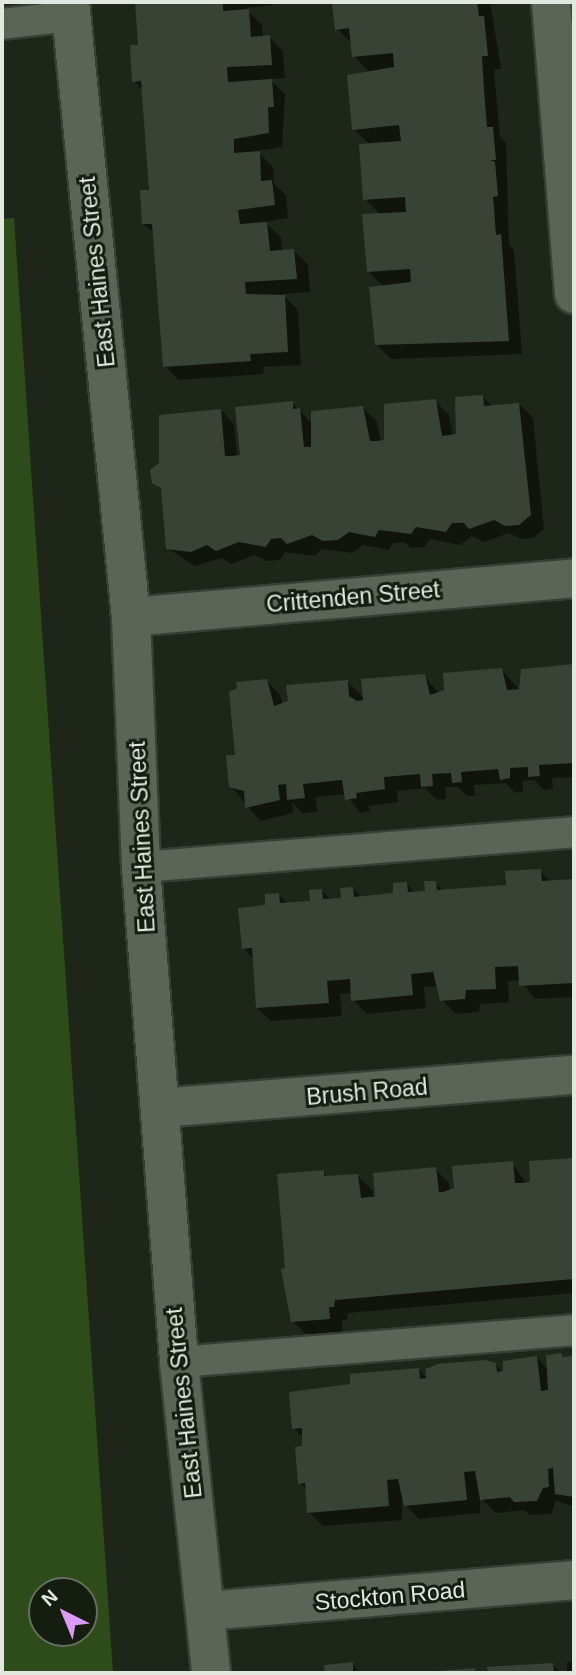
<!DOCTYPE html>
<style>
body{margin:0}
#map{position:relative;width:576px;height:1675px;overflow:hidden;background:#1e2619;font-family:Helvetica,sans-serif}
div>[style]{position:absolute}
.green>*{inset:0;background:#2d4c1a}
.shadow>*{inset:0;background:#0007;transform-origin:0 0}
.building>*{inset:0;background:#394335}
.roads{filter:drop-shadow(2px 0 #383f35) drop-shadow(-2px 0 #383f35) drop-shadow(0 2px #383f35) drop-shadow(0 -2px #383f35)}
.lane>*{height:30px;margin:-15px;padding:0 15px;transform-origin:15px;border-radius:15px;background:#5b6556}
.street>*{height:38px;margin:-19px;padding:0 19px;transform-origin:19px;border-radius:19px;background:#5b6556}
span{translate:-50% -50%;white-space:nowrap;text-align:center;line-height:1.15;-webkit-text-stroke:6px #141d10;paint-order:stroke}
.street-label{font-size:23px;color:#e2e8df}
.frame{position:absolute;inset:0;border:4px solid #e2e8df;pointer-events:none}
.north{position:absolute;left:28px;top:1577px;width:70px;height:70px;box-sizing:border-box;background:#141d10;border:2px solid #666e63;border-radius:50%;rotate:317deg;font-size:19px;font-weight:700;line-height:28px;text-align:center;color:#e2e8df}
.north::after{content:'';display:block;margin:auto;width:24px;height:32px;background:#da9af6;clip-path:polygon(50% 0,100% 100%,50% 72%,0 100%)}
</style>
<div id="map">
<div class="green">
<div style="clip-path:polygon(evenodd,14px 218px,113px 1673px,2px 1673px,2px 219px,14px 218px,42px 1591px,84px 1591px,84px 1633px,42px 1633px,42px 1591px)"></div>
</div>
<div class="shadow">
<div style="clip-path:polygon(136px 2px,273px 2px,273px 5px,245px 8px,262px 25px,263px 38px,269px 37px,283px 51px,285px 78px,269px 79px,285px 94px,282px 147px,257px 151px,273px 167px,274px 184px,286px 195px,288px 218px,265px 222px,281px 238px,282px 252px,294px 251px,308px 265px,310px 292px,282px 294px,298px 310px,301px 365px,263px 367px,264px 374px,179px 380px,165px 366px,155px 234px,144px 224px,151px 191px,144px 91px,134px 81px,140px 47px)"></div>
<div style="clip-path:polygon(362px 2px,490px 2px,501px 69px,494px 69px,500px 137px,506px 143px,509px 245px,514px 250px,522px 354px,391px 359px,377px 345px,384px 287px,368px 271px,381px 215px,365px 199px,370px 145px,354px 129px,370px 73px,354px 56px,352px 43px,337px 29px,334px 5px)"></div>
<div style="clip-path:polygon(483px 397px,493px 407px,519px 404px,533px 418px,544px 529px,533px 538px,521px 539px,509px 533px,484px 542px,472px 536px,460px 545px,430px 539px,425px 547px,411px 548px,404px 542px,393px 543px,389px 550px,363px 545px,353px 553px,321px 549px,315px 556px,285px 552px,280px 560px,267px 561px,254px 555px,231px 564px,222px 558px,194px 566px,168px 548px,163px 491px,154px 482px,221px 410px,234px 424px,237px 457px,292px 403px,313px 424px,363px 408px,377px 422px,381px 443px,435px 401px,449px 415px,453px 436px,458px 436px)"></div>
<div style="clip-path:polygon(574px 666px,574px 777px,552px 778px,553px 789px,544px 790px,534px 780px,523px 781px,523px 791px,515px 793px,506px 783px,474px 785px,475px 796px,467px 796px,458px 787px,445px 787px,446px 799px,437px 800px,425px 788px,397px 791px,398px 802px,369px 806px,370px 811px,360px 813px,346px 794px,316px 797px,317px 812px,302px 813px,292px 802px,293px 813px,260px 821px,231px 786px,237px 756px,267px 681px,280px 695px,283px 705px,348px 682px,365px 699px,424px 676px,439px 693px,502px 670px,520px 690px,522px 671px)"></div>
<div style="clip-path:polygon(540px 871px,551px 882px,574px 881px,574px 997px,535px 999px,521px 980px,508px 981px,509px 1002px,480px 1004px,479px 1012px,456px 1014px,442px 1000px,439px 986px,424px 987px,426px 1008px,367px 1014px,353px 1000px,353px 993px,340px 994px,342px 1016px,271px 1021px,257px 1008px,254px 959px,243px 948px,279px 895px,288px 904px,312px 902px,322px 891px,331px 900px,343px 900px,353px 888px,362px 898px,395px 895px,406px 883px,416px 894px,427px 893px,435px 882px,444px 892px,508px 886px)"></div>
<div style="clip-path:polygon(574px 1159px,574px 1293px,348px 1313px,347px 1320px,342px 1320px,343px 1332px,307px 1335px,293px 1321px,287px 1270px,323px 1172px,329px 1178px,358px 1176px,372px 1190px,373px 1199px,435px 1169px,449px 1183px,450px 1191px,512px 1163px,527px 1184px,532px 1183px,531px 1162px)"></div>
<div style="clip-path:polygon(548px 1357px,574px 1357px,574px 1507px,556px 1501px,551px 1514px,530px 1515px,524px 1510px,496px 1513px,482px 1499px,480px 1489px,480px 1513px,419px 1519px,406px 1505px,402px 1490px,402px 1520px,323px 1526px,309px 1512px,307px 1490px,300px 1483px,304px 1438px,294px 1428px,352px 1385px,419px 1370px,428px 1379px,495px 1364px,505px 1374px,537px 1358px,549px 1370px)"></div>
<div style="left:567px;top:1662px;width:7px;height:11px"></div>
<div style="clip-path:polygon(352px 1664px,361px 1673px,326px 1673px,326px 1667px)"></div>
<div style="clip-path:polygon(552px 1664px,561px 1673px,490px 1673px,489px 1669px)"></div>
</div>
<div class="building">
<div style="clip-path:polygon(135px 2px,223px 2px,223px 11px,249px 9px,251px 37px,270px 35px,272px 65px,227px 67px,228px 82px,272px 79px,274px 107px,268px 107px,269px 133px,234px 139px,234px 153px,260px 151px,261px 181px,272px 180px,275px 205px,238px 210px,240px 224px,267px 222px,270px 251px,294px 249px,297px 279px,245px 282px,246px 294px,285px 295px,288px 352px,250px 354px,251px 361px,163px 367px,152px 224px,142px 224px,140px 190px,149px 190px,141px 81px,132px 82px,130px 45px,138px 45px)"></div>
<div style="clip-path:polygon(477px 2px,479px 16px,484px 16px,488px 56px,482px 56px,484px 89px,487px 127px,493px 127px,496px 160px,490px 160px,495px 162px,498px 196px,493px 197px,496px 235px,501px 234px,509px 341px,375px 345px,369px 287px,411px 282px,410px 269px,367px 272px,362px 214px,406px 212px,405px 197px,363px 200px,359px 144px,401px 141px,399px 125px,352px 130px,347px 75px,394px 67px,393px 53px,352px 57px,349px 28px,335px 30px,332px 3px)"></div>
<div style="clip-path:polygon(483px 395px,484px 406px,519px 403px,531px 515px,519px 525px,505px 526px,494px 520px,469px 529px,464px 523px,452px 523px,446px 532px,416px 527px,411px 534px,379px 530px,375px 537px,349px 532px,338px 540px,323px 541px,312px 535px,287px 544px,281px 538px,271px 539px,266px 547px,239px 542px,216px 551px,207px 545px,191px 552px,166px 549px,161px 488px,152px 483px,150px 470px,159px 463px,159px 415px,221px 409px,225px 456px,232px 456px,240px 455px,235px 407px,293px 401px,293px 409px,300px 408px,304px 447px,311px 447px,311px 411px,363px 406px,370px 441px,376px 441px,384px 440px,384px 404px,436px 399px,442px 436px,450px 435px,456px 434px,455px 397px)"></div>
<div style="clip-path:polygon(574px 664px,574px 763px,539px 765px,540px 776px,528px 777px,528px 767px,510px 768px,510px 778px,500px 780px,498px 769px,461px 772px,462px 782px,452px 783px,451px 773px,432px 774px,433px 786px,421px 787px,420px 774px,384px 777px,385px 789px,356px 793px,357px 798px,345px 800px,342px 780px,303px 784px,305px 798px,287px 800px,286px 784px,278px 785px,280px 800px,245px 808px,244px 791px,229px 787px,226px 755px,235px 755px,229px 692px,237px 688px,236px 682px,267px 679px,274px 706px,288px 701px,286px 685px,348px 680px,349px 696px,357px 701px,363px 700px,361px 679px,425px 674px,430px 695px,444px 690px,443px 673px,502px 668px,507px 690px,519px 689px,521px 669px)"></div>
<div style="clip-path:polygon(541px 869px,542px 881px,574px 879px,574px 983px,519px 986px,518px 966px,495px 967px,496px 989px,466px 990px,465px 999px,440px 1001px,433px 972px,411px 974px,413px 995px,351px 1001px,350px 979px,327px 981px,329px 1003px,256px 1008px,252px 948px,242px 949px,238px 908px,265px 905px,265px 894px,279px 893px,280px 903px,310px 901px,309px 890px,322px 889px,323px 899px,341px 898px,340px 888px,353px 887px,354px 897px,393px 893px,393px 883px,407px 882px,408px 892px,425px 891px,424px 881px,436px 881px,437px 890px,506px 885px,505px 871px)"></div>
<div style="clip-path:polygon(574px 1158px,574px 1279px,335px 1300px,334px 1307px,329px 1307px,330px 1319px,291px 1322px,281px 1269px,285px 1268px,277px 1174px,324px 1170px,324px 1176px,358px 1174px,361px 1198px,368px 1197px,375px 1197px,373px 1173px,436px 1167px,439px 1192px,443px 1192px,454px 1188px,452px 1166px,513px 1161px,515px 1183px,522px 1183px,530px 1182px,529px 1161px)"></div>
<div style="clip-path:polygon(562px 1353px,562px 1357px,574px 1356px,574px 1497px,555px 1494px,553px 1468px,548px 1469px,549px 1487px,543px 1488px,537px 1501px,514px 1502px,510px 1497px,480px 1500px,475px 1471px,464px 1472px,467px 1500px,404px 1506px,398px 1479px,387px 1480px,389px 1506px,307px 1513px,305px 1483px,298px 1484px,295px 1447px,302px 1446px,302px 1428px,292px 1429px,289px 1392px,350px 1384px,350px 1374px,419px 1368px,420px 1379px,426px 1378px,426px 1369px,438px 1364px,485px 1360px,496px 1363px,497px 1372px,503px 1371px,503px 1361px,537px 1356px,541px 1391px,548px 1390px,546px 1355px)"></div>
<div style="clip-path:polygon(353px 1662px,353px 1673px,325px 1673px,324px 1665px)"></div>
<div style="clip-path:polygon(553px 1663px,554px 1673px,488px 1673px,487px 1667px)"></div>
<div style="clip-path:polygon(475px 1668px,475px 1673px,437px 1673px,437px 1671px)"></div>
</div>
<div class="roads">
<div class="lane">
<div style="left:2px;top:24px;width:69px;rotate:-6.6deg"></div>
<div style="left:141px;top:867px;width:434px;rotate:-4.6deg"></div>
<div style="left:179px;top:1362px;width:396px;rotate:-4.6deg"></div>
</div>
<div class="street">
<div style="left:70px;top:2px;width:618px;rotate:84.34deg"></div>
<div style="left:131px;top:617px;width:250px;rotate:87.7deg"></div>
<div style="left:141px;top:867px;width:496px;rotate:85.6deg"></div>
<div style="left:179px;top:1362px;width:313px;rotate:84.1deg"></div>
<div style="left:551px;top:2px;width:293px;rotate:85.5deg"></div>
<div style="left:131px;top:617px;width:445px;rotate:-5deg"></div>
<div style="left:160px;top:1108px;width:415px;rotate:-4.6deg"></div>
<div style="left:206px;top:1611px;width:369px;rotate:-4.8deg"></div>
</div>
</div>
<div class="street-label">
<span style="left:97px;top:272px;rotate:-96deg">East Haines Street</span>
<span style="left:353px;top:597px;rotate:-5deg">Crittenden Street</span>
<span style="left:142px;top:837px;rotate:-93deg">East Haines Street</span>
<span style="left:367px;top:1092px;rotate:-5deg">Brush Road</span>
<span style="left:184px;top:1403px;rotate:-96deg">East Haines Street</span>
<span style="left:390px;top:1596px;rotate:-5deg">Stockton Road</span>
</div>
<div class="frame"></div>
<div class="north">N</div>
</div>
